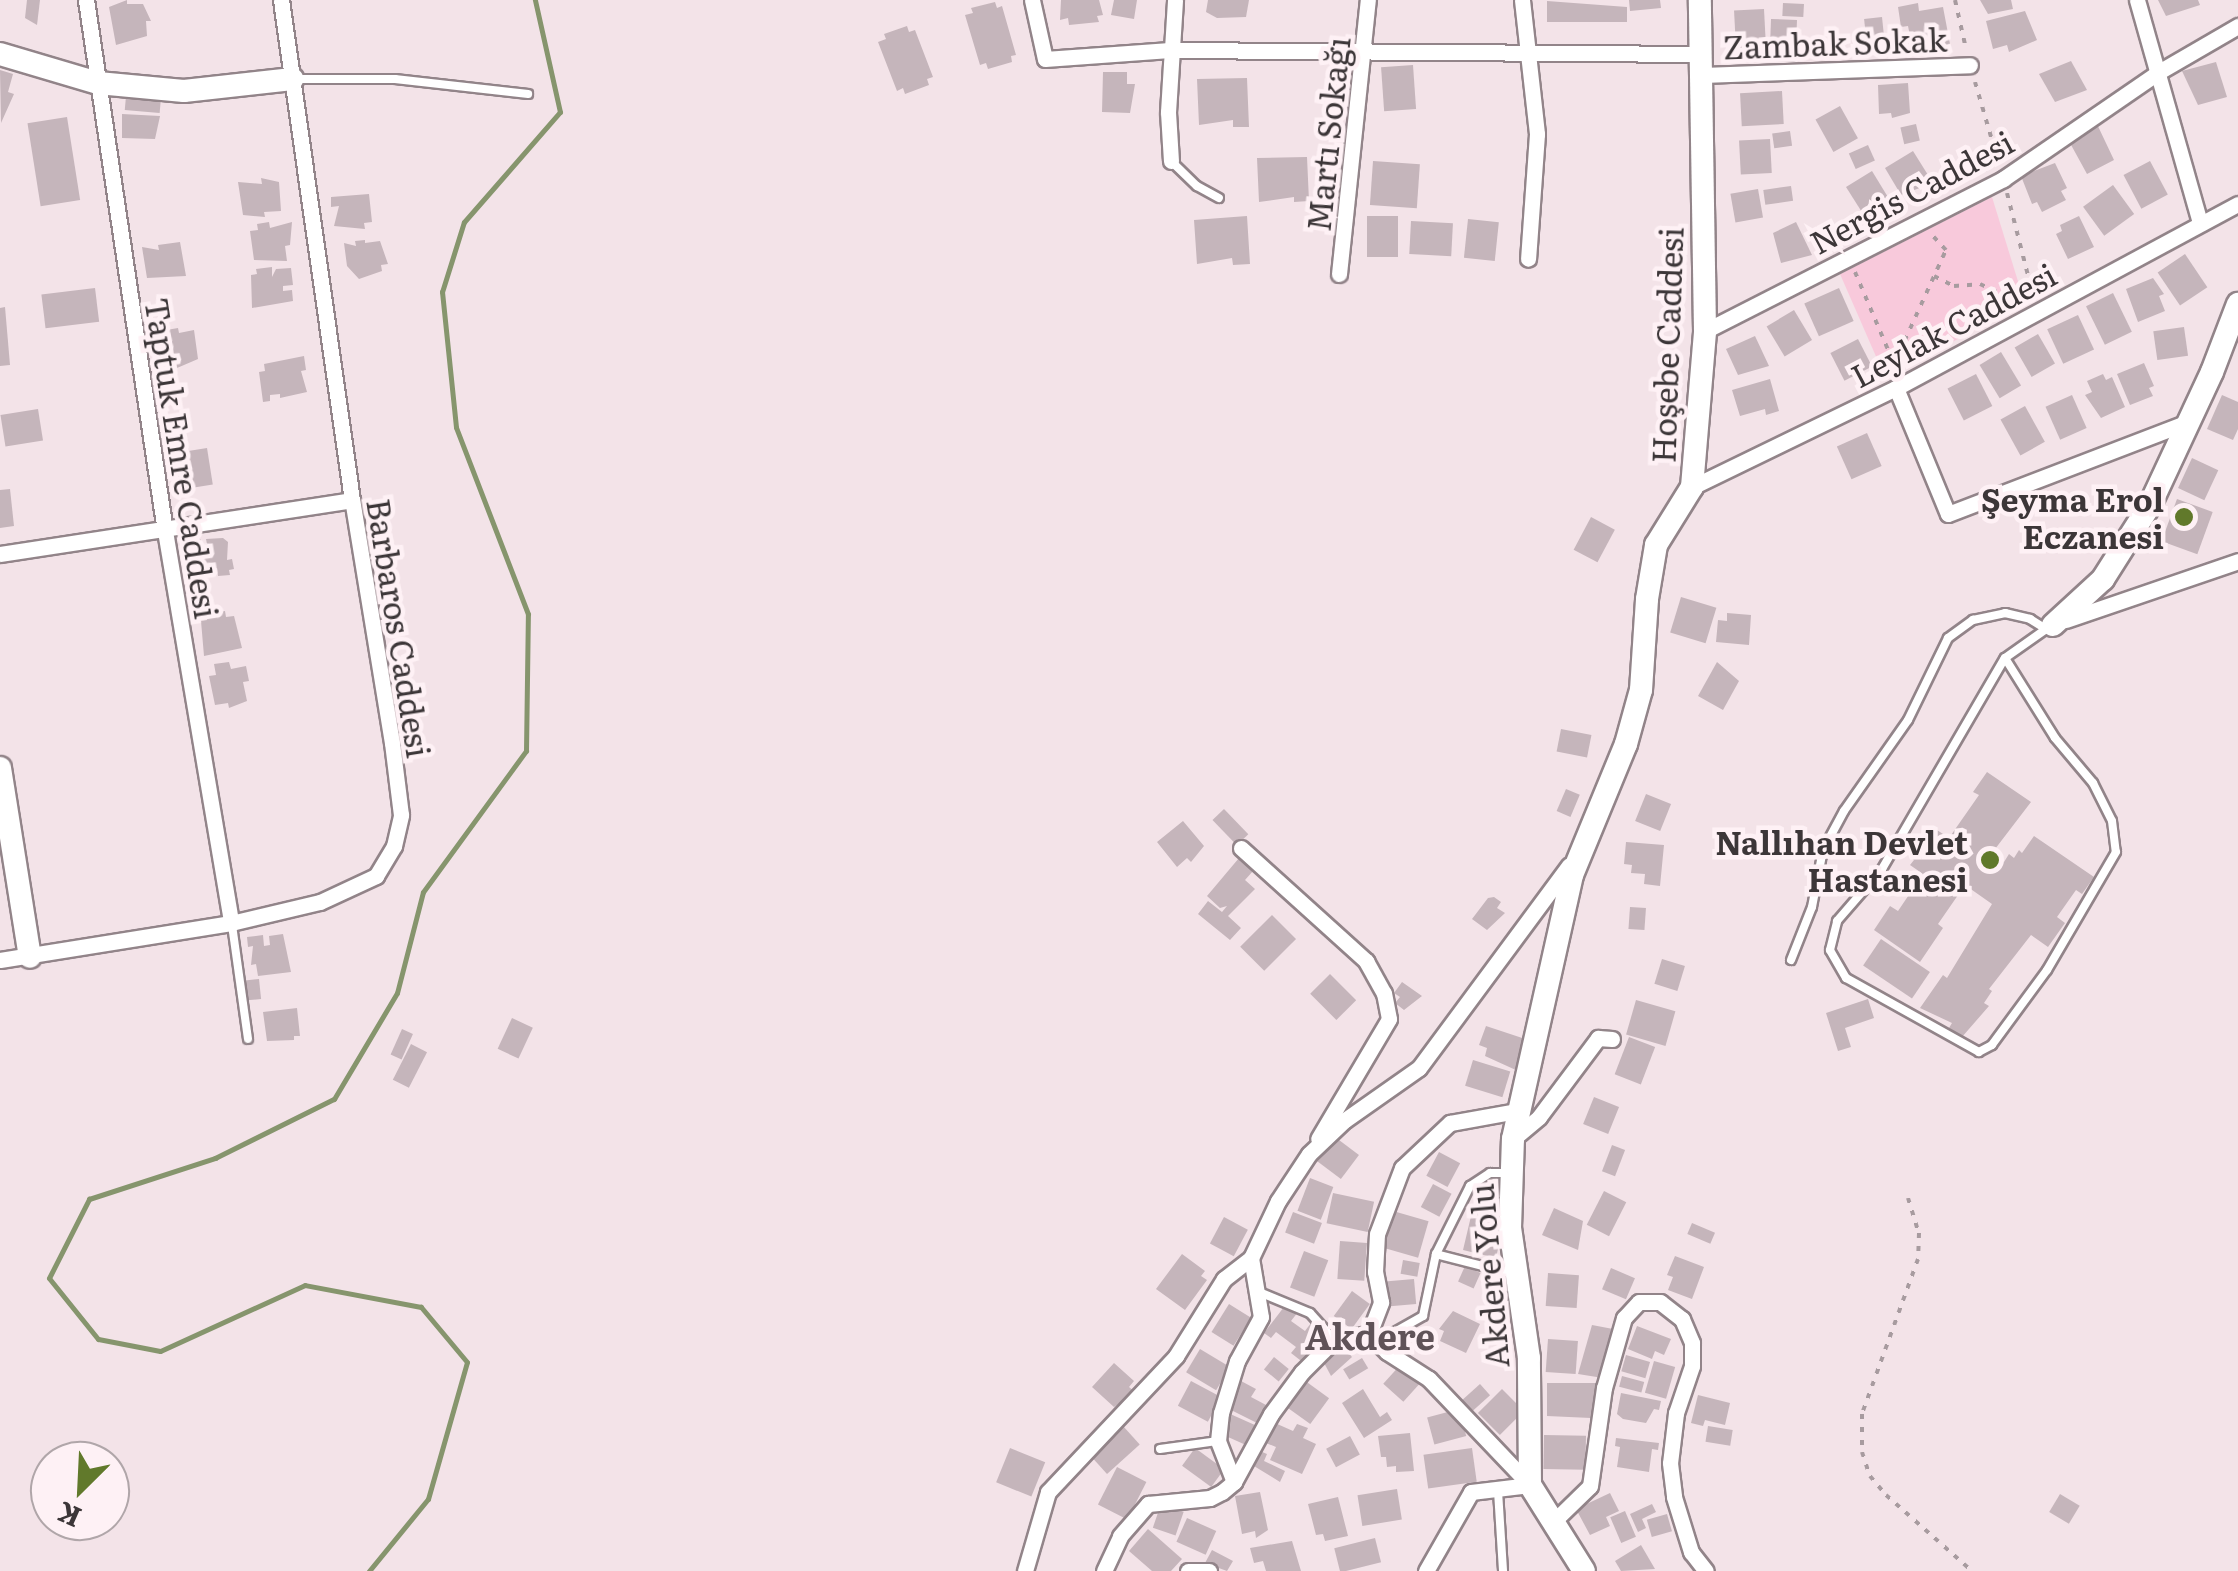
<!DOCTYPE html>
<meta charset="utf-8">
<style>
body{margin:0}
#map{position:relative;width:2238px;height:1571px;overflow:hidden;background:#f3e3e8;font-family:Literata,serif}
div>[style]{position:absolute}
.green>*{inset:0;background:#f8c9db}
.stream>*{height:5px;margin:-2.5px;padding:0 2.5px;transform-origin:2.5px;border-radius:2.5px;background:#86956d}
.building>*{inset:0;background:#c5b5bb;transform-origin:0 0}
.path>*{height:4px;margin-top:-2px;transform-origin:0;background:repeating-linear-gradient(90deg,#a79b9f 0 5px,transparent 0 13px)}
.roads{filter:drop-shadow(2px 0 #928489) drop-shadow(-2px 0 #928489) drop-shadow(0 2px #928489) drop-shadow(0 -2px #928489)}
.lane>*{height:8px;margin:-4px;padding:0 4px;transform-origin:4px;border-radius:4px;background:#fff}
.street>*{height:15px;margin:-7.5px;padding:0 7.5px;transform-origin:7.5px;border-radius:7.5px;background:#fff}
.secondary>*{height:22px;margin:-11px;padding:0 11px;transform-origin:11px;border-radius:11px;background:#fff}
.dots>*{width:28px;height:28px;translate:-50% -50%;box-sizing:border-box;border:5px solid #fef1f5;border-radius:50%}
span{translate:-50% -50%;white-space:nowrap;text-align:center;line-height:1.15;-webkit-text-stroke:9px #fef1f5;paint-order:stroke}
.street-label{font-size:32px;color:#3c3638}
.poi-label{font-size:32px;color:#3c3638;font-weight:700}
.right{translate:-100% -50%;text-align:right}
.neighbourhood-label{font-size:35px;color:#605358;font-weight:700}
.north{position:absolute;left:30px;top:1441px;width:100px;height:100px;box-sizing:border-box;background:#fef1f5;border:2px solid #b0a6a9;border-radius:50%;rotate:204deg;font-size:28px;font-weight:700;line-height:40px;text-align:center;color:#3c3638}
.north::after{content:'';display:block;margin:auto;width:35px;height:45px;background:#61792b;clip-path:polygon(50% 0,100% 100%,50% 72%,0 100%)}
</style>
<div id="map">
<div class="green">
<div style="clip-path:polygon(1992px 197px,2025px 304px,1885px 377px,1840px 274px)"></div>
</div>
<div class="stream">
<div style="left:369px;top:1571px;width:93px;rotate:-50.7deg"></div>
<div style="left:428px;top:1499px;width:142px;rotate:-74.1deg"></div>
<div style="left:467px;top:1362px;width:72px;rotate:-129.9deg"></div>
<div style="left:421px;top:1307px;width:118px;rotate:-169.3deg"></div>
<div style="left:305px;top:1285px;width:159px;rotate:155.5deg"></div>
<div style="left:160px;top:1351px;width:63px;rotate:-169deg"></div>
<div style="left:98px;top:1339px;width:78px;rotate:-128.8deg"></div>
<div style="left:49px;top:1278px;width:89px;rotate:-63.1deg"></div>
<div style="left:89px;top:1199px;width:133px;rotate:-18deg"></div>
<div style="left:215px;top:1158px;width:133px;rotate:-26.4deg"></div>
<div style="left:334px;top:1099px;width:123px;rotate:-59.3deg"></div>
<div style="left:397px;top:993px;width:104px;rotate:-75.6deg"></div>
<div style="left:423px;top:892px;width:175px;rotate:-53.9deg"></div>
<div style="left:526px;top:751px;width:137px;rotate:-89.2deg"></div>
<div style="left:528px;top:614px;width:200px;rotate:-111.1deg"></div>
<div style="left:456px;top:427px;width:136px;rotate:-95.9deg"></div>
<div style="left:442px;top:292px;width:73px;rotate:-72.6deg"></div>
<div style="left:464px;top:222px;width:146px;rotate:-48.9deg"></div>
<div style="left:560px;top:112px;width:115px;rotate:-102.6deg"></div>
</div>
<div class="building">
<div style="clip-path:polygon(27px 0,40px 0,37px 25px,25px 18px)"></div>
<div style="clip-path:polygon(127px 0,127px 4px,143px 4px,151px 21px,146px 21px,147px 36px,116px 45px,109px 7px)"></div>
<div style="clip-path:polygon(1061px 0,1099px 0,1103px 15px,1097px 16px,1099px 22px,1069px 25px,1068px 18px,1060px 20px)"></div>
<div style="clip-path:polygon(1114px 0,1137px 0,1134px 19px,1111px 15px)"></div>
<div style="clip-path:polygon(1208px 0,1249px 0,1246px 17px,1217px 18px,1206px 12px)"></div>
<div style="clip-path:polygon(1629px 0,1660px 0,1661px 8px,1630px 11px)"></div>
<div style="clip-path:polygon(1980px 0,2011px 0,2013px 9px,1988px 14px)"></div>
<div style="clip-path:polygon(2158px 0,2198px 0,2200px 5px,2166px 16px)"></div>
<div style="clip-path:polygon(1547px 1px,1627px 7px,1627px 22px,1547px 22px)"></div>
<div style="clip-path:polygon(995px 2px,997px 8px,1002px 6px,1016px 55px,1011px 56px,1012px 62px,988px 69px,986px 63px,980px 65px,965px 15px,973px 13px,971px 8px)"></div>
<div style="left:1783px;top:3px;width:21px;height:13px;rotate:3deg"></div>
<div style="clip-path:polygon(1918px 3px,1919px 11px,1943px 7px,1950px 44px,1913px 51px,1908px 26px,1901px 27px,1898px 7px)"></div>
<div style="left:1764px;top:9px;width:42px;height:30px;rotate:87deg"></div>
<div style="clip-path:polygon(2025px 11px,2037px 40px,2009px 52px,2007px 45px,1993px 49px,1986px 21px)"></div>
<div style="left:1882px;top:17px;width:19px;height:18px;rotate:84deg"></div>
<div style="left:1771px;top:19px;width:26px;height:42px;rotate:2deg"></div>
<div style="clip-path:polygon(907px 26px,909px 32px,915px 30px,933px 77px,927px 79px,929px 85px,905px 94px,903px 88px,897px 91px,878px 42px,886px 39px,884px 34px)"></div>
<div style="clip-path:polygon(2071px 61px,2087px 90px,2055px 102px,2039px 74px)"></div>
<div style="clip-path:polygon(2216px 62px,2227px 97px,2198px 105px,2182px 71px)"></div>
<div style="left:1413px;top:65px;width:44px;height:32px;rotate:86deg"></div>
<div style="clip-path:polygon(0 70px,13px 74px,8px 92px,14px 94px,1px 123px)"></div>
<div style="clip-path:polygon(1103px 72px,1127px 72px,1127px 84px,1135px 84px,1130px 113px,1102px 112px)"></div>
<div style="clip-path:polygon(1247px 78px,1249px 127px,1233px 127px,1233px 120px,1199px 125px,1197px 79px)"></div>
<div style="clip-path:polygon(1908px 83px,1910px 113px,1892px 118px,1891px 113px,1879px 114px,1878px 85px)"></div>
<div style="left:1782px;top:91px;width:33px;height:42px;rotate:87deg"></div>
<div style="left:126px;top:96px;width:35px;height:14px;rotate:5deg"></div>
<div style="left:1840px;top:106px;width:37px;height:28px;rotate:61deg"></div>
<div style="clip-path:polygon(122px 114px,160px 116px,155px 139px,122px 138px)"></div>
<div style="left:67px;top:117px;width:84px;height:40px;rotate:81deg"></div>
<div style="clip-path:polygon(2096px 122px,2114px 160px,2087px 174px,2070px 143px,2078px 139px,2075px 133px)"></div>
<div style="left:1916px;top:124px;width:17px;height:16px;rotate:77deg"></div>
<div style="left:1790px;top:131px;width:15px;height:18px;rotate:82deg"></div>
<div style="left:1770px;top:139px;width:34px;height:31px;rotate:87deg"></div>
<div style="left:1868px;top:145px;width:17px;height:21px;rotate:66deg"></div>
<div style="clip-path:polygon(1913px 151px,1933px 183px,1901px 195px,1885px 168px)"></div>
<div style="clip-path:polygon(1307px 157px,1309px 201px,1294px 202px,1294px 197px,1259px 202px,1257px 158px)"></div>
<div style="left:1373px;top:161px;width:47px;height:44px;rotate:4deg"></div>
<div style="left:2150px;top:161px;width:38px;height:30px;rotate:62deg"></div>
<div style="clip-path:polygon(2055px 163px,2067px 188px,2061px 191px,2066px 200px,2042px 212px,2037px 202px,2032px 204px,2021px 176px)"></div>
<div style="clip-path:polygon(1872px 171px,1894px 207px,1865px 217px,1846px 187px)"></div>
<div style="clip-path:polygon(261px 178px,279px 182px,281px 211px,264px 212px,265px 217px,243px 215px,238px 182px,262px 184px)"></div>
<div style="left:2113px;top:185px;width:36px;height:37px;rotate:54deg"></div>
<div style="left:1791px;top:186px;width:15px;height:28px;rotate:82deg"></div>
<div style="left:1758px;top:189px;width:29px;height:28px;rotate:80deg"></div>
<div style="clip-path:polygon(369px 194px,372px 222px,364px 223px,365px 229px,334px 226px,339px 206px,331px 207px,331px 197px)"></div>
<div style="clip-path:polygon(1247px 216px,1250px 264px,1233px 265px,1232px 258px,1197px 264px,1194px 220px)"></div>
<div style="left:1367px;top:216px;width:31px;height:41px"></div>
<div style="clip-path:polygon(2079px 216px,2094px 247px,2068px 259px,2056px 234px,2062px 231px,2060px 225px)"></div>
<div style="left:1468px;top:219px;width:31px;height:39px;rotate:6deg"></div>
<div style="left:1411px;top:221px;width:42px;height:33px;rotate:3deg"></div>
<div style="clip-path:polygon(269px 222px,270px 228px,292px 222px,290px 245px,285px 246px,287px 261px,254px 260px,250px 231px,258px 230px,257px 224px)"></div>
<div style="clip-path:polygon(1796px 222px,1812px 255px,1781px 263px,1773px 233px)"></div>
<div style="clip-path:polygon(365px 240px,365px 243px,380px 241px,388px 264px,381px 265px,382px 271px,359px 279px,347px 266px,344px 243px,356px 246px,355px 241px)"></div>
<div style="clip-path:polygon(180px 242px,186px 276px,147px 278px,142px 247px,159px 250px,158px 245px)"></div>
<div style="left:2185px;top:254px;width:40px;height:33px;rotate:56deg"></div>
<div style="clip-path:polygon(272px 267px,272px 277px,276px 269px,291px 268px,293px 285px,283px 286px,283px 291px,292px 290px,293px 301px,252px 308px,251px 275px,257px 274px,256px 269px)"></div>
<div style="clip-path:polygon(2153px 278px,2164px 294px,2159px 296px,2165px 311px,2138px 322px,2126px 289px)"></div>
<div style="left:95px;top:288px;width:34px;height:54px;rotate:83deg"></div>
<div style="left:1839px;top:288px;width:36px;height:38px;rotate:66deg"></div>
<div style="left:2113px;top:293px;width:43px;height:30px;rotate:64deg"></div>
<div style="clip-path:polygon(5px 307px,10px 365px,0 366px,0 308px)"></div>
<div style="left:1794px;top:310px;width:35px;height:32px;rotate:59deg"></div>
<div style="left:2078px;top:315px;width:38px;height:34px;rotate:65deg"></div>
<div style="left:2184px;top:327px;width:29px;height:31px;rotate:82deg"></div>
<div style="clip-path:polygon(178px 328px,179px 333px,194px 330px,198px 359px,177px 368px,176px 363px,165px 365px,160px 358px,156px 338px,162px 336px,161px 331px)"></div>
<div style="left:2038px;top:334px;width:34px;height:27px;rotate:60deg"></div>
<div style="clip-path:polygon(1755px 336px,1769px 366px,1738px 375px,1726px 349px)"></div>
<div style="left:1858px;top:339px;width:31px;height:31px;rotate:63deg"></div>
<div style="left:2001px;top:352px;width:39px;height:25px;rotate:59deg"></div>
<div style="clip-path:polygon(304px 356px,306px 370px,301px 371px,307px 392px,280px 398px,280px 394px,270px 395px,270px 401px,263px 402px,259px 372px,265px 371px,264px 364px)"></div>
<div style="clip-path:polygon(2144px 363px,2154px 386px,2149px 388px,2153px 396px,2130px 405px,2117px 374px)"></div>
<div style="left:1976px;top:374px;width:36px;height:32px;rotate:63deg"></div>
<div style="clip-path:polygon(2103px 374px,2106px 380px,2112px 377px,2125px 407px,2101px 418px,2085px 395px,2092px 392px,2087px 381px)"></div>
<div style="clip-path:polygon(1770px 379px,1779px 411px,1766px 415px,1765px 409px,1740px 416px,1732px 390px)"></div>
<div style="left:2072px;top:395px;width:36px;height:29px;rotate:66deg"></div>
<div style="clip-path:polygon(2222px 395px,2238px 402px,2238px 429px,2233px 440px,2207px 429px)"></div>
<div style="left:2025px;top:406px;width:41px;height:28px;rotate:61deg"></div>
<div style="left:38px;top:409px;width:32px;height:38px;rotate:81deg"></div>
<div style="left:1867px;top:433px;width:36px;height:33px;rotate:66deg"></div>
<div style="left:207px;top:448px;width:37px;height:33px;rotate:81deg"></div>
<div style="left:2192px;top:458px;width:29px;height:33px;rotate:25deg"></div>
<div style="clip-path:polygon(10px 489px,14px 526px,0 528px,0 490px)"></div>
<div style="left:2177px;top:499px;width:38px;height:45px;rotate:20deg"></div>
<div style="left:1591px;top:517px;width:27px;height:37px;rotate:28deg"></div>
<div style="clip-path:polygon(223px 538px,228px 542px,227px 560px,232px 559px,234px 569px,229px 570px,230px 575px,218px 576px,217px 568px,212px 569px,213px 575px,197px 577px,189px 541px,201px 539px,201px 545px,207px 544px,206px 539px)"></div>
<div style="left:1681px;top:597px;width:37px;height:37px;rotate:17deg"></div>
<div style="clip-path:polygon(225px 611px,226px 617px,234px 616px,242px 648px,204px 656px,201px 621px,207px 620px,206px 614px)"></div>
<div style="clip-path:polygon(1727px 613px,1751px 615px,1749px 645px,1716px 642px,1718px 620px,1727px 621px)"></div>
<div style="clip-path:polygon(229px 662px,231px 669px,246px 666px,249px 681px,243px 682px,247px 701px,229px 708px,228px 703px,215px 705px,209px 676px,216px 675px,214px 664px)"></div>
<div style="clip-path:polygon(1717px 662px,1739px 681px,1723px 710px,1698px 696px)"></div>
<div style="left:1561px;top:729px;width:31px;height:23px;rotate:11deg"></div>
<div style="clip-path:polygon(1987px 772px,2031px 802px,1992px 853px,2004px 862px,2009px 854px,2014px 858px,2019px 850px,2022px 853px,2034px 836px,2094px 877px,2082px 894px,2076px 890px,2057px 917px,2065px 923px,2048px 947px,2031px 935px,1989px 989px,1992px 991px,1984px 1003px,1989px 1006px,1962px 1037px,1949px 1028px,1952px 1023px,1920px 1008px,1943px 975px,1947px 978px,1992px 904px,1965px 885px,1938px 924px,1943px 928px,1920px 962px,1874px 930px,1890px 906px,1898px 911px,1923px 874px,1910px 865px,1914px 860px,1910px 857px,1926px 833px,1932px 837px,1937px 830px,1949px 838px,1979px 795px,1973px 792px)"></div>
<div style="left:1566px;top:789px;width:15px;height:24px;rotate:23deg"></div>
<div style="left:1646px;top:794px;width:27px;height:29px;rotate:22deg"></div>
<div style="left:1224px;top:809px;width:35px;height:16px;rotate:46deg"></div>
<div style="clip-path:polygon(1183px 821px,1204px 846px,1191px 862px,1187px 858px,1177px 867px,1157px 842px)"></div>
<div style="clip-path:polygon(1626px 842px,1664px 845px,1660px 886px,1644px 884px,1645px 874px,1631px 873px,1632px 865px,1624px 864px)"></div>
<div style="clip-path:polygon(1239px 858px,1253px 871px,1245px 880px,1255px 889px,1228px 916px,1241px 928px,1230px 940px,1198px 914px,1208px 901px,1222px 912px,1227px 906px,1220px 908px,1207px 896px)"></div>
<div style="clip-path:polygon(1494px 897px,1501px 902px,1497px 908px,1505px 913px,1487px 930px,1472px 919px,1488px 898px)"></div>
<div style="left:1630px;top:907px;width:16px;height:22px;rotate:4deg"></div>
<div style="left:1272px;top:915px;width:34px;height:45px;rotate:45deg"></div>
<div style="clip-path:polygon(283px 934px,291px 972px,258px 976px,256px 964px,251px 965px,253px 946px,248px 947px,247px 937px,263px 935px,264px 946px,270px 945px,269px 936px)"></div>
<div style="left:1881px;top:939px;width:59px;height:32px;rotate:34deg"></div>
<div style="left:1662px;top:959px;width:24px;height:26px;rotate:17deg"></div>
<div style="left:1330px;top:974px;width:37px;height:28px;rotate:45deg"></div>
<div style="left:259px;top:979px;width:20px;height:14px;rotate:84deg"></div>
<div style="clip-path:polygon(1402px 982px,1422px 996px,1404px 1010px,1395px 1003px,1400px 997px,1394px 993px)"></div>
<div style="clip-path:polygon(1868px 999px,1874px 1018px,1845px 1028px,1851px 1047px,1838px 1051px,1826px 1013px)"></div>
<div style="left:1636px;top:1000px;width:41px;height:36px;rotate:16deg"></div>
<div style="clip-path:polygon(297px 1008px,300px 1036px,294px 1036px,294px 1040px,267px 1041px,263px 1012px)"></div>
<div style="left:512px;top:1018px;width:23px;height:34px;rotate:25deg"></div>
<div style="clip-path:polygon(1486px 1026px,1528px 1040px,1518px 1071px,1485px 1056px,1487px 1048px,1479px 1045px)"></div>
<div style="left:402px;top:1029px;width:12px;height:28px;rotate:24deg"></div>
<div style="left:1629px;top:1037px;width:28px;height:40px;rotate:21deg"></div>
<div style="left:411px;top:1044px;width:18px;height:40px;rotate:27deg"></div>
<div style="left:1473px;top:1060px;width:39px;height:27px;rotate:17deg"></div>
<div style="left:1594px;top:1097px;width:27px;height:29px;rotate:22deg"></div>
<div style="left:1335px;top:1137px;width:30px;height:30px;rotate:37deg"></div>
<div style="left:1612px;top:1145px;width:14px;height:28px;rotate:21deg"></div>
<div style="left:1439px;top:1152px;width:24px;height:27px;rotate:28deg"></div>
<div style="left:1310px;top:1178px;width:25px;height:35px;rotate:21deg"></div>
<div style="left:1433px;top:1184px;width:21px;height:26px;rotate:28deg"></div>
<div style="left:1604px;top:1191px;width:25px;height:38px;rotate:27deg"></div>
<div style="left:1333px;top:1193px;width:42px;height:31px;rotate:12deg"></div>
<div style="clip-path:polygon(1554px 1208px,1583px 1221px,1578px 1250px,1542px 1235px)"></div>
<div style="left:1393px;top:1211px;width:37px;height:38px;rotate:16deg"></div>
<div style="left:1293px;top:1212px;width:31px;height:22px;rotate:21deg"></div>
<div style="clip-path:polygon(1472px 1212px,1492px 1217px,1489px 1227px,1502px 1230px,1496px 1258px,1463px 1250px)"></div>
<div style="left:1224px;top:1217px;width:27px;height:30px;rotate:28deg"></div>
<div style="left:1692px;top:1223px;width:25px;height:12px;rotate:23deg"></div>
<div style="left:1340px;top:1241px;width:27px;height:38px;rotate:4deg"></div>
<div style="left:1304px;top:1251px;width:26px;height:39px;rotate:21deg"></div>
<div style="clip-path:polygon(1182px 1254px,1205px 1271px,1201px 1276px,1207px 1280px,1185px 1310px,1156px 1289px)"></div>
<div style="clip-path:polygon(1675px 1256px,1704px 1267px,1692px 1299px,1668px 1290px,1673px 1277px,1667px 1275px)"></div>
<div style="left:1403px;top:1260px;width:17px;height:14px;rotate:10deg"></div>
<div style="left:1465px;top:1266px;width:17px;height:17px;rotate:24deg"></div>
<div style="left:1611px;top:1268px;width:26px;height:23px;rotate:23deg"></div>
<div style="left:1548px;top:1273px;width:31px;height:33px;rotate:4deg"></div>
<div style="left:1414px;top:1279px;width:25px;height:29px;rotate:85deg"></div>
<div style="left:1352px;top:1291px;width:22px;height:31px;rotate:36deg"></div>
<div style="clip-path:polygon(1287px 1303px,1298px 1312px,1291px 1321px,1305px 1331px,1311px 1323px,1327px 1335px,1305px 1364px,1291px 1353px,1296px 1347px,1276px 1332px,1271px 1338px,1264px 1333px)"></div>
<div style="left:1229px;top:1304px;width:26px;height:33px;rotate:32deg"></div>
<div style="clip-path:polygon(1453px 1311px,1480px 1324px,1466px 1353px,1440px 1341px,1444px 1331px,1439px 1329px)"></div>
<div style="clip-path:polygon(1592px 1325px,1613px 1329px,1603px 1378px,1578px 1374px)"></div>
<div style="clip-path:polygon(1637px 1326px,1671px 1339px,1664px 1355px,1655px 1351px,1652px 1359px,1628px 1349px)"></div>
<div style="left:1548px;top:1339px;width:30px;height:33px;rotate:4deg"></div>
<div style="clip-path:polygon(1340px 1343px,1352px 1357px,1331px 1376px,1322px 1359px)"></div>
<div style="left:1200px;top:1349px;width:35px;height:27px;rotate:31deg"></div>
<div style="left:1626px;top:1355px;width:25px;height:17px;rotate:16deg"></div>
<div style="left:1274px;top:1357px;width:19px;height:16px;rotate:39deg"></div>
<div style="left:1362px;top:1358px;width:12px;height:22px;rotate:59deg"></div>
<div style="left:1654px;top:1361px;width:22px;height:33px;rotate:16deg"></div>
<div style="clip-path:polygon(1114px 1363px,1134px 1381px,1129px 1387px,1135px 1392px,1114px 1407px,1092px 1387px)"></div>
<div style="left:1402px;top:1363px;width:27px;height:28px;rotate:42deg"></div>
<div style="left:1622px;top:1376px;width:23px;height:11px;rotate:15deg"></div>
<div style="left:1304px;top:1380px;width:31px;height:32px;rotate:36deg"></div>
<div style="left:1191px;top:1381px;width:34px;height:28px;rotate:28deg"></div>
<div style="clip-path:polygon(1241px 1381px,1256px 1389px,1251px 1397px,1266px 1405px,1257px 1423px,1227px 1408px)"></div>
<div style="clip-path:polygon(1547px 1383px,1599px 1383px,1591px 1418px,1547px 1416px)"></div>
<div style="left:1480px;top:1384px;width:15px;height:25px;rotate:48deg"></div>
<div style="clip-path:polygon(1363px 1389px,1380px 1417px,1387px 1412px,1392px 1420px,1364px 1438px,1342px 1403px)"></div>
<div style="left:1502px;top:1389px;width:31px;height:34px;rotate:45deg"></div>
<div style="clip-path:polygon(1621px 1393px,1661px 1401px,1659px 1410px,1654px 1409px,1646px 1423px,1623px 1419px,1617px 1414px)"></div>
<div style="clip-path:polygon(1698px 1395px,1730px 1403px,1725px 1425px,1705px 1420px,1703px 1426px,1691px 1423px)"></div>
<div style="left:1459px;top:1409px;width:28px;height:33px;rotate:75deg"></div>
<div style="left:1228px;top:1413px;width:30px;height:22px;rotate:24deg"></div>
<div style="clip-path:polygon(1275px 1423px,1293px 1431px,1297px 1424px,1308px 1428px,1303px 1438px,1316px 1444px,1302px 1474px,1270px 1460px,1276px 1447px,1266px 1443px)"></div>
<div style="left:1123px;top:1426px;width:25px;height:44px;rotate:48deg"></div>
<div style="left:1708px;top:1426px;width:25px;height:16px;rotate:9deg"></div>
<div style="clip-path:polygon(1410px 1433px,1414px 1471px,1396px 1472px,1396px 1466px,1387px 1467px,1386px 1457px,1381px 1457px,1378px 1436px)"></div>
<div style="left:1544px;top:1435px;width:42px;height:34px;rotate:1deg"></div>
<div style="left:1350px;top:1436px;width:21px;height:27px;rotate:62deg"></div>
<div style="clip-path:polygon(1616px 1438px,1659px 1443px,1658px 1450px,1652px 1449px,1649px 1472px,1617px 1467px,1620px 1447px,1615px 1446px)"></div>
<div style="left:1010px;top:1448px;width:38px;height:37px;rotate:22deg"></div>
<div style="left:1195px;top:1448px;width:36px;height:22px;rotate:36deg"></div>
<div style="left:1472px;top:1448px;width:34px;height:49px;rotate:82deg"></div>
<div style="clip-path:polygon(1255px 1449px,1267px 1454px,1264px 1461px,1285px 1471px,1280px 1482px,1249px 1463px)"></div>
<div style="left:1117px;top:1467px;width:33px;height:42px;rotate:27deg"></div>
<div style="left:1397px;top:1489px;width:31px;height:40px;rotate:81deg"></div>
<div style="clip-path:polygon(1260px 1492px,1268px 1530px,1256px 1538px,1255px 1531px,1242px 1534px,1235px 1496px)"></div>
<div style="clip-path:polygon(1610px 1493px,1619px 1511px,1606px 1517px,1610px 1526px,1590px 1535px,1576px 1509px)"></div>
<div style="left:2060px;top:1494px;width:23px;height:21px;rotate:31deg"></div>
<div style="clip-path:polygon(1338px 1497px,1348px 1536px,1325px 1541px,1323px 1534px,1316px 1535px,1308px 1504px)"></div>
<div style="left:1161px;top:1504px;width:24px;height:25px;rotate:19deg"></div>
<div style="clip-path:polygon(1652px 1504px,1656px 1512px,1642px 1519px,1646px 1528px,1638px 1532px,1630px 1514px)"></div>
<div style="left:1625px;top:1511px;width:28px;height:16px;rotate:67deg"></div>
<div style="left:1667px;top:1514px;width:18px;height:21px;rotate:74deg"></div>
<div style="left:1187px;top:1518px;width:32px;height:26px;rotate:24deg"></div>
<div style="clip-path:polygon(1148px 1529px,1182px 1559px,1171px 1571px,1152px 1571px,1129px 1551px)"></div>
<div style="left:1375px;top:1538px;width:25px;height:42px;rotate:76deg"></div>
<div style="clip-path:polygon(1292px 1541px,1301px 1571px,1266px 1571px,1263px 1561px,1254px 1563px,1250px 1548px)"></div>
<div style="clip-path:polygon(1641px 1545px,1655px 1569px,1621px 1571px,1615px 1561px)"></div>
<div style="clip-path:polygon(1212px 1550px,1233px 1561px,1227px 1571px,1205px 1563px)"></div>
</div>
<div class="path">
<div style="left:1955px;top:0;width:50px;rotate:77.3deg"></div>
<div style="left:1975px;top:82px;width:85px;rotate:73.7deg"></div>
<div style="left:2007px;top:193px;width:105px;rotate:75.7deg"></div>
<div style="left:1855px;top:272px;width:100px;rotate:67deg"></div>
<div style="left:1934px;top:276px;width:22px;rotate:27deg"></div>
<div style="left:1954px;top:286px;width:26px;rotate:-4deg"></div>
<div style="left:1980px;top:284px;width:44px;rotate:25.4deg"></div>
<div style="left:1897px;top:369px;width:6px;rotate:-121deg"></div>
<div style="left:1894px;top:364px;width:125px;rotate:-65.5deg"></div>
<div style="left:1946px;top:250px;width:21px;rotate:-133deg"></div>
<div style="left:1908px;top:1198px;width:37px;rotate:73deg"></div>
<div style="left:1919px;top:1233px;width:26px;rotate:92deg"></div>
<div style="left:1918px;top:1259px;width:165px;rotate:109.9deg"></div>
<div style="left:1862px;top:1414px;width:38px;rotate:90deg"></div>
<div style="left:1862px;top:1452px;width:25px;rotate:72deg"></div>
<div style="left:1870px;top:1476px;width:25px;rotate:50deg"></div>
<div style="left:1886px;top:1495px;width:115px;rotate:41.5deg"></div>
</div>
<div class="roads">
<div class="lane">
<div style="left:294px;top:79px;width:101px"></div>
<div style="left:395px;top:79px;width:134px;rotate:6.4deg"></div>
<div style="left:1171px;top:161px;width:36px;rotate:44deg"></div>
<div style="left:1197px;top:186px;width:25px;rotate:29deg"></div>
<div style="left:2005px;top:658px;width:94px;rotate:58deg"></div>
<div style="left:2055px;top:738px;width:59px;rotate:49.8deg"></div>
<div style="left:2093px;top:783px;width:42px;rotate:63.4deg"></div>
<div style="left:2112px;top:821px;width:31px;rotate:83deg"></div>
<div style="left:2116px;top:852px;width:137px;rotate:120.3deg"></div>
<div style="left:2047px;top:970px;width:93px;rotate:126.3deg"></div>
<div style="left:1992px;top:1045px;width:15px;rotate:152deg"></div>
<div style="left:1979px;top:1052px;width:152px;rotate:-150.9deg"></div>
<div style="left:1846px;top:978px;width:32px;rotate:-120deg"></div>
<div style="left:1830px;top:950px;width:30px;rotate:-76deg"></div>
<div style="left:1837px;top:921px;width:69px;rotate:-49.1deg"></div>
<div style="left:1882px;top:869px;width:244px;rotate:-59.8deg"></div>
<div style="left:2005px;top:658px;width:54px;rotate:-35.2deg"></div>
<div style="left:232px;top:925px;width:115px;rotate:82deg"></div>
<div style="left:1791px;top:960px;width:57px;rotate:-68.4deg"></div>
<div style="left:1812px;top:907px;width:58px;rotate:-79.1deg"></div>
<div style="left:1823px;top:850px;width:44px;rotate:-61.7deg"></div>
<div style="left:1844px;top:811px;width:111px;rotate:-54.9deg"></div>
<div style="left:1908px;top:720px;width:91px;rotate:-64deg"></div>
<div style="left:1948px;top:638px;width:31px;rotate:-36deg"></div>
<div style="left:1973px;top:620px;width:33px;rotate:-12deg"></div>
<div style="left:2005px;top:613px;width:26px;rotate:13deg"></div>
<div style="left:2030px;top:619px;width:19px;rotate:32deg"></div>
<div style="left:1436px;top:1254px;width:81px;rotate:14.4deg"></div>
<div style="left:1259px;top:1292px;width:55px;rotate:22.4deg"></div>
<div style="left:1310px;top:1313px;width:36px;rotate:48deg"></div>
<div style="left:1377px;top:1342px;width:53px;rotate:-29.5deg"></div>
<div style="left:1423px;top:1316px;width:63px;rotate:-78.2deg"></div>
<div style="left:1436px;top:1254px;width:76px;rotate:-63.4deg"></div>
<div style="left:1470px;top:1186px;width:24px;rotate:-33deg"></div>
<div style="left:1490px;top:1173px;width:18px"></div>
<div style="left:1160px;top:1449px;width:59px;rotate:-7.9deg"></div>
<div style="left:1498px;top:1491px;width:80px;rotate:86.4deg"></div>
</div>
<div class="street">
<div style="left:86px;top:0;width:537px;rotate:81.54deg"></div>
<div style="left:165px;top:531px;width:398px;rotate:80.4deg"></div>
<div style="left:1032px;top:0;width:60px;rotate:77.6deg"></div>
<div style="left:1045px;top:59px;width:125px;rotate:-4.1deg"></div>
<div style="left:1170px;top:50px;width:533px;rotate:0.43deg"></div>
<div style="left:1522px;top:0;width:135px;rotate:83.6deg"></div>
<div style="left:1537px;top:134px;width:125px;rotate:94.1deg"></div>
<div style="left:2137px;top:0;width:232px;rotate:74.2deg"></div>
<div style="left:1703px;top:75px;width:267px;rotate:-2.1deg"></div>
<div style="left:1171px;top:161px;width:49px;rotate:-93.5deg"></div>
<div style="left:1168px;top:112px;width:112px;rotate:-86.4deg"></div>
<div style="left:1339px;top:274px;width:276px;rotate:-84deg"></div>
<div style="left:1705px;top:331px;width:335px;rotate:-27deg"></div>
<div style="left:2003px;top:179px;width:187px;rotate:-34.5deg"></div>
<div style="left:2157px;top:73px;width:94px;rotate:-30.1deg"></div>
<div style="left:1896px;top:388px;width:136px;rotate:67.6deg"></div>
<div style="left:1948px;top:514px;width:259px;rotate:-21deg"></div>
<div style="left:1692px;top:487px;width:227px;rotate:-25.9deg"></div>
<div style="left:1896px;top:388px;width:388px;rotate:-28.3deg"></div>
<div style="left:0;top:554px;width:356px;rotate:-8.7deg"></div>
<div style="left:2066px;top:620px;width:182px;rotate:-18.9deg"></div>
<div style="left:1241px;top:848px;width:169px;rotate:42.1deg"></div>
<div style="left:1366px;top:961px;width:37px;rotate:61deg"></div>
<div style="left:1384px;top:993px;width:26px;rotate:79deg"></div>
<div style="left:1389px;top:1019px;width:139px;rotate:120.6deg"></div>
<div style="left:0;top:960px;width:234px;rotate:-9.1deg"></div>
<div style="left:231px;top:923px;width:91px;rotate:-13.3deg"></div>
<div style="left:320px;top:902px;width:62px;rotate:-24.9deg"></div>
<div style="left:376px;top:876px;width:35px;rotate:-59deg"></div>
<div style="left:394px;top:846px;width:32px;rotate:-77deg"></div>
<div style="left:401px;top:815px;width:73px;rotate:-97.1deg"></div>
<div style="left:392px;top:743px;width:246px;rotate:-99.3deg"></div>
<div style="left:352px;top:500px;width:505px;rotate:-98.08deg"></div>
<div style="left:1513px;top:1139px;width:34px;rotate:-40deg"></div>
<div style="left:1539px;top:1117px;width:99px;rotate:-53.2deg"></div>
<div style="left:1598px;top:1038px;width:14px;rotate:4deg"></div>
<div style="left:1369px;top:1334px;width:25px;rotate:45deg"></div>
<div style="left:1387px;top:1352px;width:50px;rotate:32.7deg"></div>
<div style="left:1429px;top:1379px;width:146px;rotate:46.4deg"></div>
<div style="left:1234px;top:1482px;width:44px;rotate:-111.3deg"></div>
<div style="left:1218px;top:1441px;width:28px;rotate:-84deg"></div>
<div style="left:1221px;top:1413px;width:54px;rotate:-72.9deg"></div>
<div style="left:1237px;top:1361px;width:50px;rotate:-61.4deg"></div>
<div style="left:1261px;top:1317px;width:60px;rotate:-99.6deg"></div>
<div style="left:1551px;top:1524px;width:54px;rotate:-44.3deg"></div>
<div style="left:1590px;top:1486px;width:99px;rotate:-81.9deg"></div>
<div style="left:1604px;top:1388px;width:73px;rotate:-74.1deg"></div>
<div style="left:1624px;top:1318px;width:22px;rotate:-47deg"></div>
<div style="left:1639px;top:1302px;width:21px"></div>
<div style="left:1660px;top:1302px;width:28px;rotate:38deg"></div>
<div style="left:1682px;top:1319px;width:26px;rotate:67deg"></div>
<div style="left:1692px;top:1343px;width:23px;rotate:90deg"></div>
<div style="left:1692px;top:1366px;width:50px;rotate:108.8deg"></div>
<div style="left:1676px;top:1413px;width:50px;rotate:96.8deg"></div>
<div style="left:1670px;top:1463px;width:34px;rotate:83deg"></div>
<div style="left:1674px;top:1497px;width:58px;rotate:72.8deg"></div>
<div style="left:1691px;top:1552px;width:24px;rotate:52deg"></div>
<div style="left:1025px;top:1571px;width:82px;rotate:-73.8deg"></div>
<div style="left:1048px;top:1492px;width:187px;rotate:-46.7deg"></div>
<div style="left:1176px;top:1356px;width:91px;rotate:-58.1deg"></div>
<div style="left:1224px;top:1279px;width:34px;rotate:-38deg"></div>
<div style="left:1251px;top:1258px;width:63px;rotate:-64.7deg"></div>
<div style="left:1278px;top:1201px;width:56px;rotate:-56.6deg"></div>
<div style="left:1309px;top:1154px;width:50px;rotate:-43.4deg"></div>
<div style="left:1345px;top:1120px;width:90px;rotate:-35.1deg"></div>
<div style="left:1419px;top:1068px;width:252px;rotate:-53.5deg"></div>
<div style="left:1104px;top:1571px;width:38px;rotate:-65deg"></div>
<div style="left:1120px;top:1536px;width:43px;rotate:-48.8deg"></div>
<div style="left:1148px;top:1504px;width:62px;rotate:-5.5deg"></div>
<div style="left:1210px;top:1498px;width:13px;rotate:-27deg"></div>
<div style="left:1222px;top:1492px;width:16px;rotate:-40deg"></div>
<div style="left:1234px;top:1482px;width:77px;rotate:-61.4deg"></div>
<div style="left:1271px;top:1414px;width:52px;rotate:-53.6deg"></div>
<div style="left:1302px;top:1372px;width:45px;rotate:-45deg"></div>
<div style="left:1334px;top:1340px;width:36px;rotate:-10deg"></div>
<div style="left:1369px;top:1334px;width:34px;rotate:-69deg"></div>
<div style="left:1381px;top:1302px;width:31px;rotate:-101deg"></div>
<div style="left:1375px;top:1272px;width:38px;rotate:-87deg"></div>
<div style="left:1377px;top:1234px;width:71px;rotate:-69.3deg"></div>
<div style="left:1402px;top:1168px;width:66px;rotate:-43.2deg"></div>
<div style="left:1450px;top:1123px;width:67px;rotate:-10.3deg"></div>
<div style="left:1188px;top:1571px;width:21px"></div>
<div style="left:1426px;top:1571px;width:91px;rotate:-60.3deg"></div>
<div style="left:1471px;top:1492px;width:59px;rotate:-6.8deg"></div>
</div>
<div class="secondary">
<div style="left:0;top:54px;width:102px;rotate:16.5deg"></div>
<div style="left:98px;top:83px;width:86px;rotate:5.3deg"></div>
<div style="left:184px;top:91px;width:109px;rotate:-6.3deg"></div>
<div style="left:2053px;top:625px;width:68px;rotate:-42.6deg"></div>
<div style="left:2103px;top:579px;width:88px;rotate:-57.6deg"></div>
<div style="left:2150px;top:505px;width:147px;rotate:-65deg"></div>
<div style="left:2212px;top:372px;width:73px;rotate:-69.1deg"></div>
<div style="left:0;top:768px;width:191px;rotate:81deg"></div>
<div style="left:1584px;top:1571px;width:102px;rotate:-122.1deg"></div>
<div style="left:1530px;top:1485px;width:127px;rotate:-90.5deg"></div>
<div style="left:1529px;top:1358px;width:131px;rotate:-98.3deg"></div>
<div style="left:1510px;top:1228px;width:89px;rotate:-88.1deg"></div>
<div style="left:1513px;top:1139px;width:271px;rotate:-77.4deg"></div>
<div style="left:1572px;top:875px;width:142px;rotate:-67.6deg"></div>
<div style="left:1626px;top:744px;width:56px;rotate:-74.5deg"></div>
<div style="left:1641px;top:690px;width:91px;rotate:-86.2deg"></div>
<div style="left:1647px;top:599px;width:55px;rotate:-80.5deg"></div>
<div style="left:1656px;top:545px;width:68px;rotate:-58.2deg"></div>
<div style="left:1692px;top:487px;width:157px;rotate:-85.2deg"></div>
<div style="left:1705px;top:331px;width:331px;rotate:-90.9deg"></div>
</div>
</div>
<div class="dots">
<div style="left:2184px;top:517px;background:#61792b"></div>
<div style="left:1990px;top:860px;background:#61792b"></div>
</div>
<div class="street-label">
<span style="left:1835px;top:42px;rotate:-2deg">Zambak Sokak</span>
<span style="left:1327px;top:134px;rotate:-84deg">Martı Sokağı</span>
<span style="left:1911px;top:191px;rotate:-28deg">Nergis Caddesi</span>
<span style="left:1953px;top:324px;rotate:-28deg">Leylak Caddesi</span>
<span style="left:1666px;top:345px;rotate:-88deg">Hoşebe Caddesi</span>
<span style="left:183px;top:458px;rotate:81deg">Taptuk Emre Caddesi</span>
<span style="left:400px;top:628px;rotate:81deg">Barbaros Caddesi</span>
<span style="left:1488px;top:1276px;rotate:-95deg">Akdere Yolu</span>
</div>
<div class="poi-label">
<span class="right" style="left:2164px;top:517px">Şeyma Erol<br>Eczanesi</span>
<span class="right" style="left:1968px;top:860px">Nallıhan Devlet<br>Hastanesi</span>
</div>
<div class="neighbourhood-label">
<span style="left:1370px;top:1335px">Akdere</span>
</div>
<div class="north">K</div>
</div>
